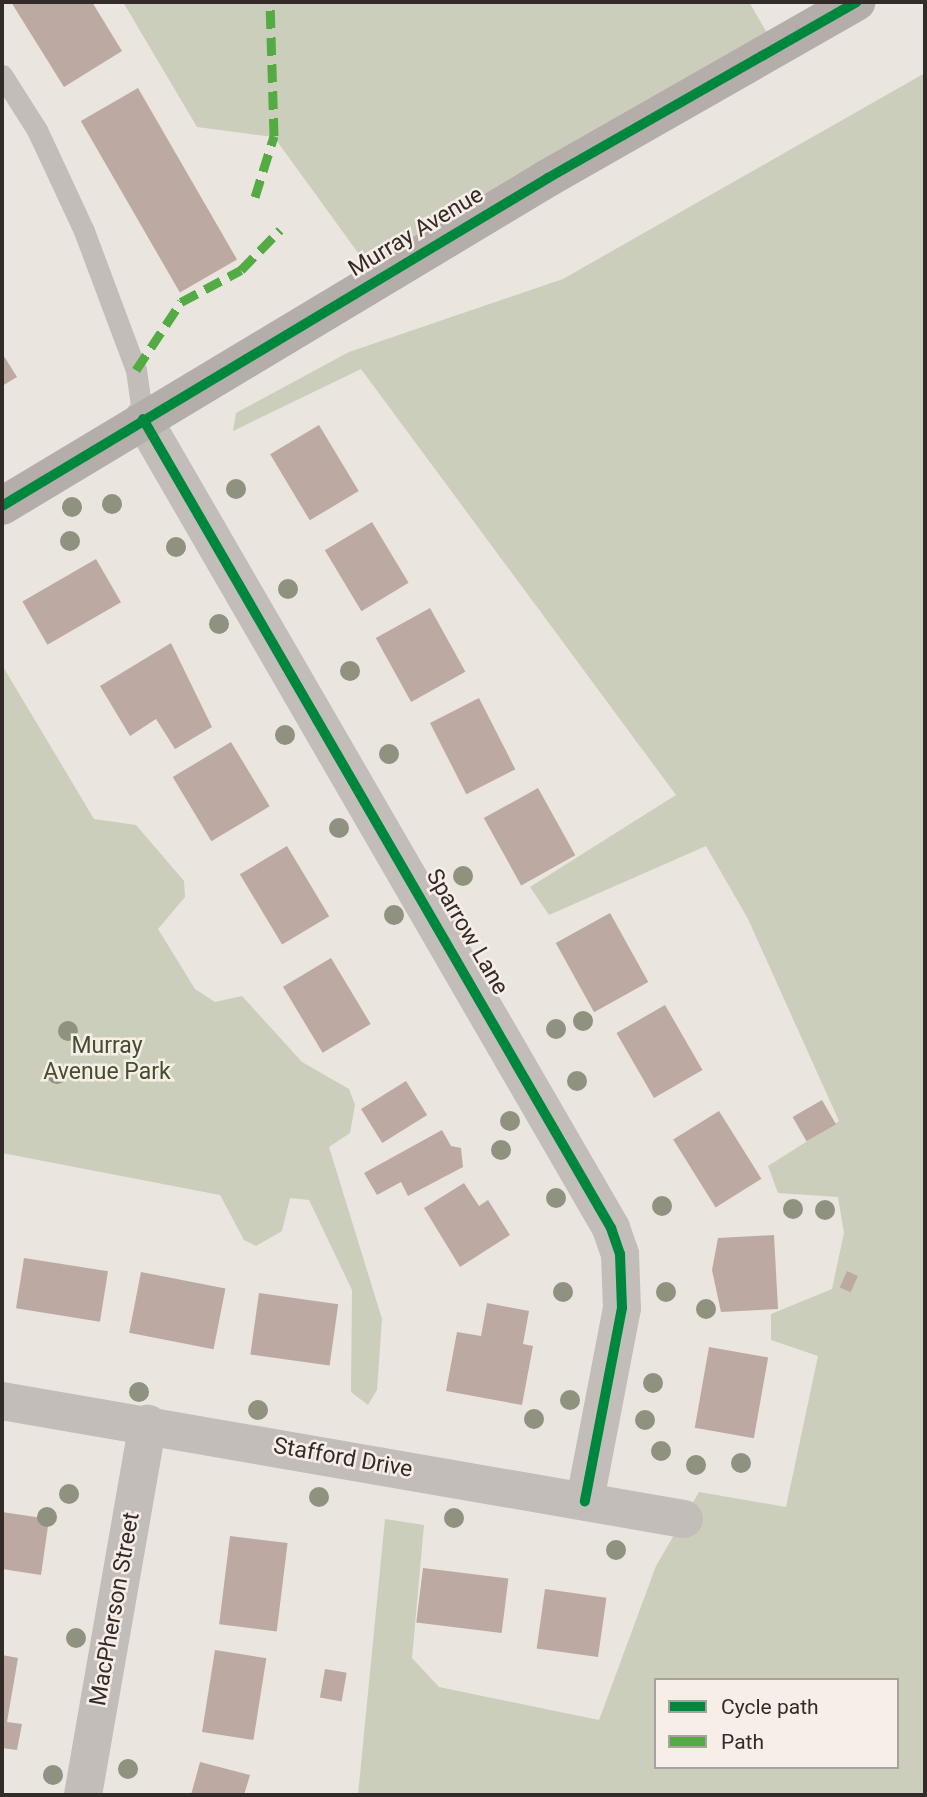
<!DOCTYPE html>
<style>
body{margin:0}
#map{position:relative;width:927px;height:1797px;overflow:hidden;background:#eae5df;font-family:Roboto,sans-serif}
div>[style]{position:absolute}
.green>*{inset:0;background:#cbcebb}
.building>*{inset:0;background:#bcaaa2;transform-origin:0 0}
.lane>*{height:21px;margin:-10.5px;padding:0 10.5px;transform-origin:10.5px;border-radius:10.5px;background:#c3bdb9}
.street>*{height:38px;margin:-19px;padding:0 19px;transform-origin:19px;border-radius:19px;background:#c3bdb9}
.secondary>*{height:38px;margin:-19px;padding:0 19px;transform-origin:19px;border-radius:19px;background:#b4ada9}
.quiet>*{height:9px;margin-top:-4.5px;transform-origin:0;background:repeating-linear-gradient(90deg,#54ab44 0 18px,transparent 0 27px)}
.cycleway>*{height:10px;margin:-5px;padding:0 5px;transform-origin:5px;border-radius:5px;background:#00873e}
.trees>*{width:20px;height:20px;margin:-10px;border-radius:50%;background:#8e927e}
span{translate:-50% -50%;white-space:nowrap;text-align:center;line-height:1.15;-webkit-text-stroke:5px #f7efe7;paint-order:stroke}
.street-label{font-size:23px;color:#332b28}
.park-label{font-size:23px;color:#434e2e}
.frame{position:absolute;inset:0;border:4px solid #332b28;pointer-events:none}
.legend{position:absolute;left:654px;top:1678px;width:245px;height:91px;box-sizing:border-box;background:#f7efe7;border:2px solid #a9a19b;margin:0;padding:9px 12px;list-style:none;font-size:21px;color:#332b28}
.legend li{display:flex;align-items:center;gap:14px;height:35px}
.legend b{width:35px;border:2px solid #a9a19b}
</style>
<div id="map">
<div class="green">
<div style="clip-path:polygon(123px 2px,749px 2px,774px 45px,377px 279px,274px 137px,197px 127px)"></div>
<div style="clip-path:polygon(evenodd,925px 73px,925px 1795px,358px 1795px,385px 1519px,424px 1525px,412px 1658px,439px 1687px,599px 1720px,656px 1566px,699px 1492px,786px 1507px,818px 1356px,771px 1340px,771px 1314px,832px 1289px,844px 1233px,838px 1197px,778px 1193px,768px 1166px,839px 1121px,748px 919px,706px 846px,549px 915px,530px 887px,676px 795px,361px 369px,233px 431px,236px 413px,349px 352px,563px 279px,925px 73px,656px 1680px,897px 1680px,897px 1767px,656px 1767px,656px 1680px)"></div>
<div style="clip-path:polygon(2px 665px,94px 819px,136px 825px,184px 881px,185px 897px,158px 929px,195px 989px,215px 1002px,242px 996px,302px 1062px,349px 1089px,355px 1105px,350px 1133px,329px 1147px,382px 1319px,377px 1390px,368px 1405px,351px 1392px,352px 1290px,309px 1200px,290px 1198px,282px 1231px,256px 1246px,244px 1240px,220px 1195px,2px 1153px)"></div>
</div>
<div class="building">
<div style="clip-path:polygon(11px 2px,92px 2px,122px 51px,64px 87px)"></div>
<div style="left:138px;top:88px;width:198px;height:66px;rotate:60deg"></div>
<div style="clip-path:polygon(2px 353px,17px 377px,2px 386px)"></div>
<div style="left:319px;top:425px;width:77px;height:57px;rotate:59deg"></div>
<div style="left:372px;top:522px;width:71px;height:55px;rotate:59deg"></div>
<div style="left:96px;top:559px;width:50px;height:85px;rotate:60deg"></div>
<div style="left:430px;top:608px;width:73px;height:62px;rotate:61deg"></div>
<div style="clip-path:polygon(171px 643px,212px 727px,175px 749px,156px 719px,130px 736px,100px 686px)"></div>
<div style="left:479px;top:698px;width:80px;height:55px;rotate:63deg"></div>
<div style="left:231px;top:742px;width:75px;height:68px;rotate:59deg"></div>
<div style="left:538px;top:788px;width:77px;height:62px;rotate:61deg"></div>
<div style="left:287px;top:846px;width:82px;height:55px;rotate:59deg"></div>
<div style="left:610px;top:913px;width:79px;height:62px;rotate:61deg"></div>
<div style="left:331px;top:958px;width:77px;height:56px;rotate:59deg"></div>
<div style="left:665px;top:1005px;width:75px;height:56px;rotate:60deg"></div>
<div style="left:406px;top:1081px;width:40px;height:53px;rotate:58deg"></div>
<div style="left:822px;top:1100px;width:28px;height:34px;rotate:60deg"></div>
<div style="left:719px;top:1111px;width:80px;height:54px;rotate:58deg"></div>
<div style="clip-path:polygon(442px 1130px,451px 1146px,461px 1148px,463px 1167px,408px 1196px,401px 1182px,377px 1195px,364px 1173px)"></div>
<div style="clip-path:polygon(464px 1183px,479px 1206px,488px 1200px,510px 1235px,460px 1267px,424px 1208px)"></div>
<div style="clip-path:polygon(774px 1235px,778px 1309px,721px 1312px,712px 1270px,718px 1238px)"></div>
<div style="left:24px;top:1258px;width:85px;height:51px;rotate:9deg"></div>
<div style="left:847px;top:1271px;width:12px;height:18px;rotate:24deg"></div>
<div style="left:141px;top:1272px;width:86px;height:62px;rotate:11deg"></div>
<div style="left:259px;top:1293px;width:80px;height:62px;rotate:8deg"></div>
<div style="clip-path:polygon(487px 1303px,529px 1311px,523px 1344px,533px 1346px,522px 1405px,446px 1391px,457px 1332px,481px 1336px)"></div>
<div style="left:709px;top:1347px;width:60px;height:82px;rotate:10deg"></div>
<div style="clip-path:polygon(2px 1512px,49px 1519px,41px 1575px,2px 1569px)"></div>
<div style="left:230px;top:1536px;width:58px;height:89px;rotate:7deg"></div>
<div style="left:423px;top:1568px;width:86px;height:55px;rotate:7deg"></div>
<div style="left:545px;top:1589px;width:62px;height:60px;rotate:8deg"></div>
<div style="left:215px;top:1650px;width:52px;height:83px;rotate:9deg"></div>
<div style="clip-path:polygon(2px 1655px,18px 1658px,7px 1722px,22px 1724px,17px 1750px,2px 1748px)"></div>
<div style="left:325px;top:1669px;width:22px;height:29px;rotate:10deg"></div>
<div style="clip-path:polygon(200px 1762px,250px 1775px,244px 1795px,191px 1795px)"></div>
</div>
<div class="lane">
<div style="left:2px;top:75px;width:65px;rotate:57.5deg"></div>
<div style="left:37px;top:130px;width:111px;rotate:65deg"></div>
<div style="left:84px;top:231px;width:148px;rotate:69.5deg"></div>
<div style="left:136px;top:370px;width:49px;rotate:81.9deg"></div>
</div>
<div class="street">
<div style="left:143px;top:419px;width:935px;rotate:59.95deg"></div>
<div style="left:611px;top:1228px;width:28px;rotate:71deg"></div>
<div style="left:620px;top:1254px;width:54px;rotate:87.9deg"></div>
<div style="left:622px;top:1308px;width:197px;rotate:100.9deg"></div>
<div style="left:2px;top:1401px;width:692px;rotate:9.82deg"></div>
<div style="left:83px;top:1795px;width:377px;rotate:-80.1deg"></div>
</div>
<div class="secondary">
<div style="left:2px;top:506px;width:637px;rotate:-30.99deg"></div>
<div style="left:548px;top:178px;width:355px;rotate:-29.7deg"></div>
</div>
<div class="quiet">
<div style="left:255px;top:197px;width:64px;rotate:-72.7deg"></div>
<div style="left:274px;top:136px;width:134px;rotate:-91.7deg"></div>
<div style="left:136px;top:370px;width:82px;rotate:-56.5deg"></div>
<div style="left:181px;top:302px;width:68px;rotate:-28.1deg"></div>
<div style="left:241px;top:270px;width:56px;rotate:-45.7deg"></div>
</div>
<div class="cycleway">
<div style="left:143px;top:419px;width:935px;rotate:59.95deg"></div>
<div style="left:611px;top:1228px;width:28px;rotate:71deg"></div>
<div style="left:620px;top:1254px;width:54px;rotate:87.9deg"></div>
<div style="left:622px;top:1308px;width:197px;rotate:100.9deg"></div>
<div style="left:2px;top:506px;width:637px;rotate:-30.99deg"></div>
<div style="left:548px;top:178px;width:355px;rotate:-29.7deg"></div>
</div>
<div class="trees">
<div style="left:236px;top:489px"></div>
<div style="left:112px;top:504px"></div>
<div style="left:72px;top:507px"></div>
<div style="left:70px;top:541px"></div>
<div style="left:176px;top:547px"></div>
<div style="left:288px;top:589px"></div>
<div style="left:219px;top:624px"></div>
<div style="left:350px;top:671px"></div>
<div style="left:285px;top:735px"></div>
<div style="left:389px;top:754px"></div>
<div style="left:339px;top:828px"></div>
<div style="left:463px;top:876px"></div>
<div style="left:394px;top:915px"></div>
<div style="left:583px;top:1021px"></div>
<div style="left:556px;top:1029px"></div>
<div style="left:68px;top:1031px"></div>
<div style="left:57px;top:1074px"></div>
<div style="left:577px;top:1081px"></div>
<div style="left:510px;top:1121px"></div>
<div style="left:501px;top:1150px"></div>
<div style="left:556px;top:1198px"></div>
<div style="left:662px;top:1206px"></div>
<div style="left:793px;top:1209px"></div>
<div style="left:825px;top:1210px"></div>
<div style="left:563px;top:1292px"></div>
<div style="left:666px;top:1292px"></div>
<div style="left:706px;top:1309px"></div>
<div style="left:653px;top:1383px"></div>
<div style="left:139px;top:1392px"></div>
<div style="left:570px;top:1400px"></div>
<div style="left:258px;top:1410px"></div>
<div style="left:534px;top:1419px"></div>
<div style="left:645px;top:1420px"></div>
<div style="left:661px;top:1451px"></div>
<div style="left:741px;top:1463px"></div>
<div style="left:696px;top:1465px"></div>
<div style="left:69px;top:1494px"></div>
<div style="left:319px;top:1497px"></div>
<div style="left:47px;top:1517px"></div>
<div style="left:454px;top:1518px"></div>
<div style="left:616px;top:1550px"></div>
<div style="left:76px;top:1638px"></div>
<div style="left:128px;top:1769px"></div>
<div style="left:53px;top:1775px"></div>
</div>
<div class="street-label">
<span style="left:416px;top:232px;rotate:-31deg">Murray Avenue</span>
<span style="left:467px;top:932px;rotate:60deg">Sparrow Lane</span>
<span style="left:343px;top:1458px;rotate:10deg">Stafford Drive</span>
<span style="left:115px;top:1609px;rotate:-80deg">MacPherson Street</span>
</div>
<div class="park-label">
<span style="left:107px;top:1059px">Murray<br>Avenue Park</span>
</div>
<div class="frame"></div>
<ul class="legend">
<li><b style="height:9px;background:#00873e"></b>Cycle path</li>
<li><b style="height:9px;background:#54ab44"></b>Path</li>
</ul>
</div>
